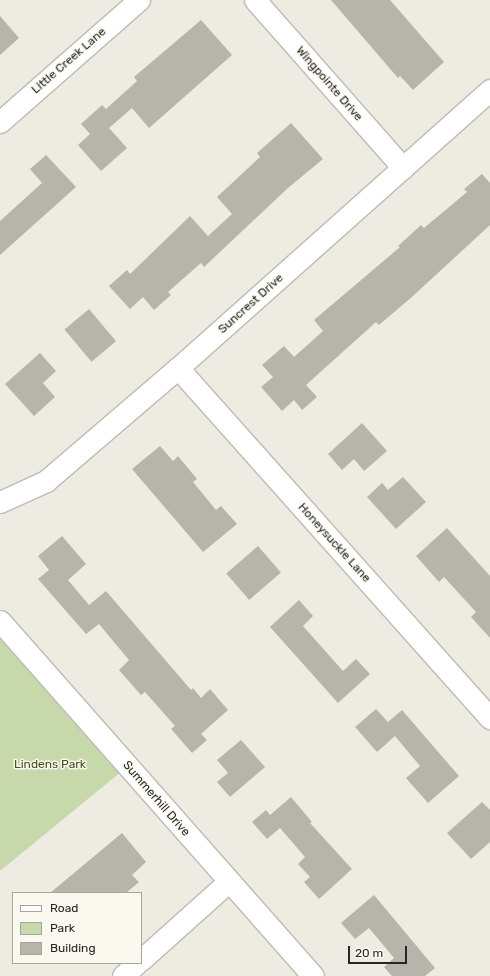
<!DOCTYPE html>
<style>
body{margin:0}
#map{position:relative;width:490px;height:976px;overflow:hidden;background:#eeebe2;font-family:Rubik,sans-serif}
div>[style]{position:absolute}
.green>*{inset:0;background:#c7d9aa}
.building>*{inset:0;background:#b7b4ac;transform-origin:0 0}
.roads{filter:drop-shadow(1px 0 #bebcb3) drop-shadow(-1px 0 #bebcb3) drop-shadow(0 1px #bebcb3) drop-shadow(0 -1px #bebcb3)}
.street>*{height:21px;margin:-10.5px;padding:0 10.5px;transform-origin:10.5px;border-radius:10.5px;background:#fff}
span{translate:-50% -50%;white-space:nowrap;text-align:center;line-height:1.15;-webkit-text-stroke:3px #fbf8f0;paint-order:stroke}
.street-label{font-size:12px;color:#272623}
.park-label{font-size:12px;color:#3e4f19}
.legend{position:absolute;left:12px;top:892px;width:130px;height:72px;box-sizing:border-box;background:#fbf8f0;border:1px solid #a6a49e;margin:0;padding:5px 7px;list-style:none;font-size:12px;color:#272623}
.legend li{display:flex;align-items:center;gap:8px;height:20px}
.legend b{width:20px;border:1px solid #a6a49e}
.scale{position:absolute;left:348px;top:946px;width:59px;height:18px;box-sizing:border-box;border:2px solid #272623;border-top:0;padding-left:5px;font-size:12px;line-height:14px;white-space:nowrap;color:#272623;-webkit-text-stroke:3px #fbf8f0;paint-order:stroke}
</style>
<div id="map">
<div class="green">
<div style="clip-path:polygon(0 633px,122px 771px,0 871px)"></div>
</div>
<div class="building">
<div style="clip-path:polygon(331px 0,390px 0,444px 62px,413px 90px,400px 76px,398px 78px)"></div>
<div style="clip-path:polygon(0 16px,19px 38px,0 55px)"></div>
<div style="clip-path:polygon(201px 20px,232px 55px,149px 128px,132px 108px,109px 128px,127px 148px,101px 171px,78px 145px,90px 134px,81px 124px,102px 105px,106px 109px,137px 81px,134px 77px)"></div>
<div style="clip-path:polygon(291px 123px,323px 159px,288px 188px,204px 267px,201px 263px,168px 292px,171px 295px,154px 310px,143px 297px,130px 309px,109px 286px,127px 270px,130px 274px,190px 216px,208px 236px,232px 214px,217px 197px,260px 157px,257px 153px)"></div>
<div style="clip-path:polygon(46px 155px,76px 187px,0 255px,0 221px,42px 183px,30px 169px)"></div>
<div style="clip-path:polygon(482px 174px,490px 183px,490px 225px,413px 296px,379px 325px,376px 322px,306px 385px,317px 397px,302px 410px,294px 400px,282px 411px,261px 387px,273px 377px,262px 365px,284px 346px,294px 357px,323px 331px,314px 320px,400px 247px,398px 246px,421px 225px,424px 228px,467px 192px,464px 189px)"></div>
<div style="left:89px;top:309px;width:42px;height:32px;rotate:50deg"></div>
<div style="clip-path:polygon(40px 353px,56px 371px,43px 383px,55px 397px,34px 416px,5px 384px)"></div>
<div style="clip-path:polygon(362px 423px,387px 451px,364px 471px,354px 459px,342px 470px,328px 454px)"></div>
<div style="clip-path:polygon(160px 446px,173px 461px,178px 456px,197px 479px,193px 482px,216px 510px,221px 506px,237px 524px,203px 552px,132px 469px)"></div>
<div style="clip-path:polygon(403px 477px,426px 502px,396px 529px,367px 497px,382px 483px,388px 490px)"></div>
<div style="clip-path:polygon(447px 528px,490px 576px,490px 638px,471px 617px,476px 612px,444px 577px,439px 582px,416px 556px)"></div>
<div style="clip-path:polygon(62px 536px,86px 564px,68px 580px,89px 605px,106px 591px,191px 690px,193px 688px,201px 698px,210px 689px,228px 710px,201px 734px,207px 740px,192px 753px,171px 729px,175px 726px,145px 692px,141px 695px,119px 670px,129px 660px,99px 624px,86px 634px,38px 579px,49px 570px,38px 556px)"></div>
<div style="left:258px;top:546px;width:35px;height:42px;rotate:49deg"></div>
<div style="clip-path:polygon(299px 600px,313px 616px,303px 626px,343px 671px,356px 659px,370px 674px,338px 703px,270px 627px)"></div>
<div style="clip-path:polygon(376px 709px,388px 722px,402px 710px,459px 776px,428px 803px,406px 778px,420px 766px,395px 736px,377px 752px,355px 727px)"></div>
<div style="clip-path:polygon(241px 740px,265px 767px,230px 797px,217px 782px,228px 773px,217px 760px)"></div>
<div style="clip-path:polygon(291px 797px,312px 822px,310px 823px,352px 869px,319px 899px,304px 882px,310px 877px,298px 864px,305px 857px,280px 828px,267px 839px,252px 822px,266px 810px,270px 815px)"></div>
<div style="clip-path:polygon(482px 802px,490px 810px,490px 842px,471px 859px,447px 833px)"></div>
<div style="clip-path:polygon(122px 833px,146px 862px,132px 875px,139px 882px,126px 893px,50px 893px)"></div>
<div style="clip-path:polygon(374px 895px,435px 968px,425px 976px,392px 976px,384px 967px,394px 958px,369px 928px,355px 939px,341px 923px)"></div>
</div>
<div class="roads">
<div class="street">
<div style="left:255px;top:0;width:224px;rotate:48.6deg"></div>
<div style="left:0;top:122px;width:185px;rotate:-41.3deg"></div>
<div style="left:178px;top:368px;width:469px;rotate:48.3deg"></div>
<div style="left:0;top:502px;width:51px;rotate:-24.5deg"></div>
<div style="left:46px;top:481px;width:174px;rotate:-40.6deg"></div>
<div style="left:178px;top:368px;width:418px;rotate:-41.7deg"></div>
<div style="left:0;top:621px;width:473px;rotate:48.6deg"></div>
<div style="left:141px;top:960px;width:118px;rotate:-41.9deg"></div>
<div style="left:123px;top:976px;width:19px;rotate:-43deg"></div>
</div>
</div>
<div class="street-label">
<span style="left:69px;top:61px;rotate:-41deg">Little Creek Lane</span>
<span style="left:329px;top:84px;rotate:49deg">Wingpointe Drive</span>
<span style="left:251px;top:304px;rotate:-42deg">Suncrest Drive</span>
<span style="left:334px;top:543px;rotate:48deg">Honeysuckle Lane</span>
<span style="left:156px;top:799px;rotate:49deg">Summerhill Drive</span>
</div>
<div class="park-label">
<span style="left:50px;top:765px">Lindens Park</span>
</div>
<ul class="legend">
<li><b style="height:5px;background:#fff"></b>Road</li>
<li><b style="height:11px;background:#c7d9aa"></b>Park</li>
<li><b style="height:11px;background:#b7b4ac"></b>Building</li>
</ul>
<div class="scale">20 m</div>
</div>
